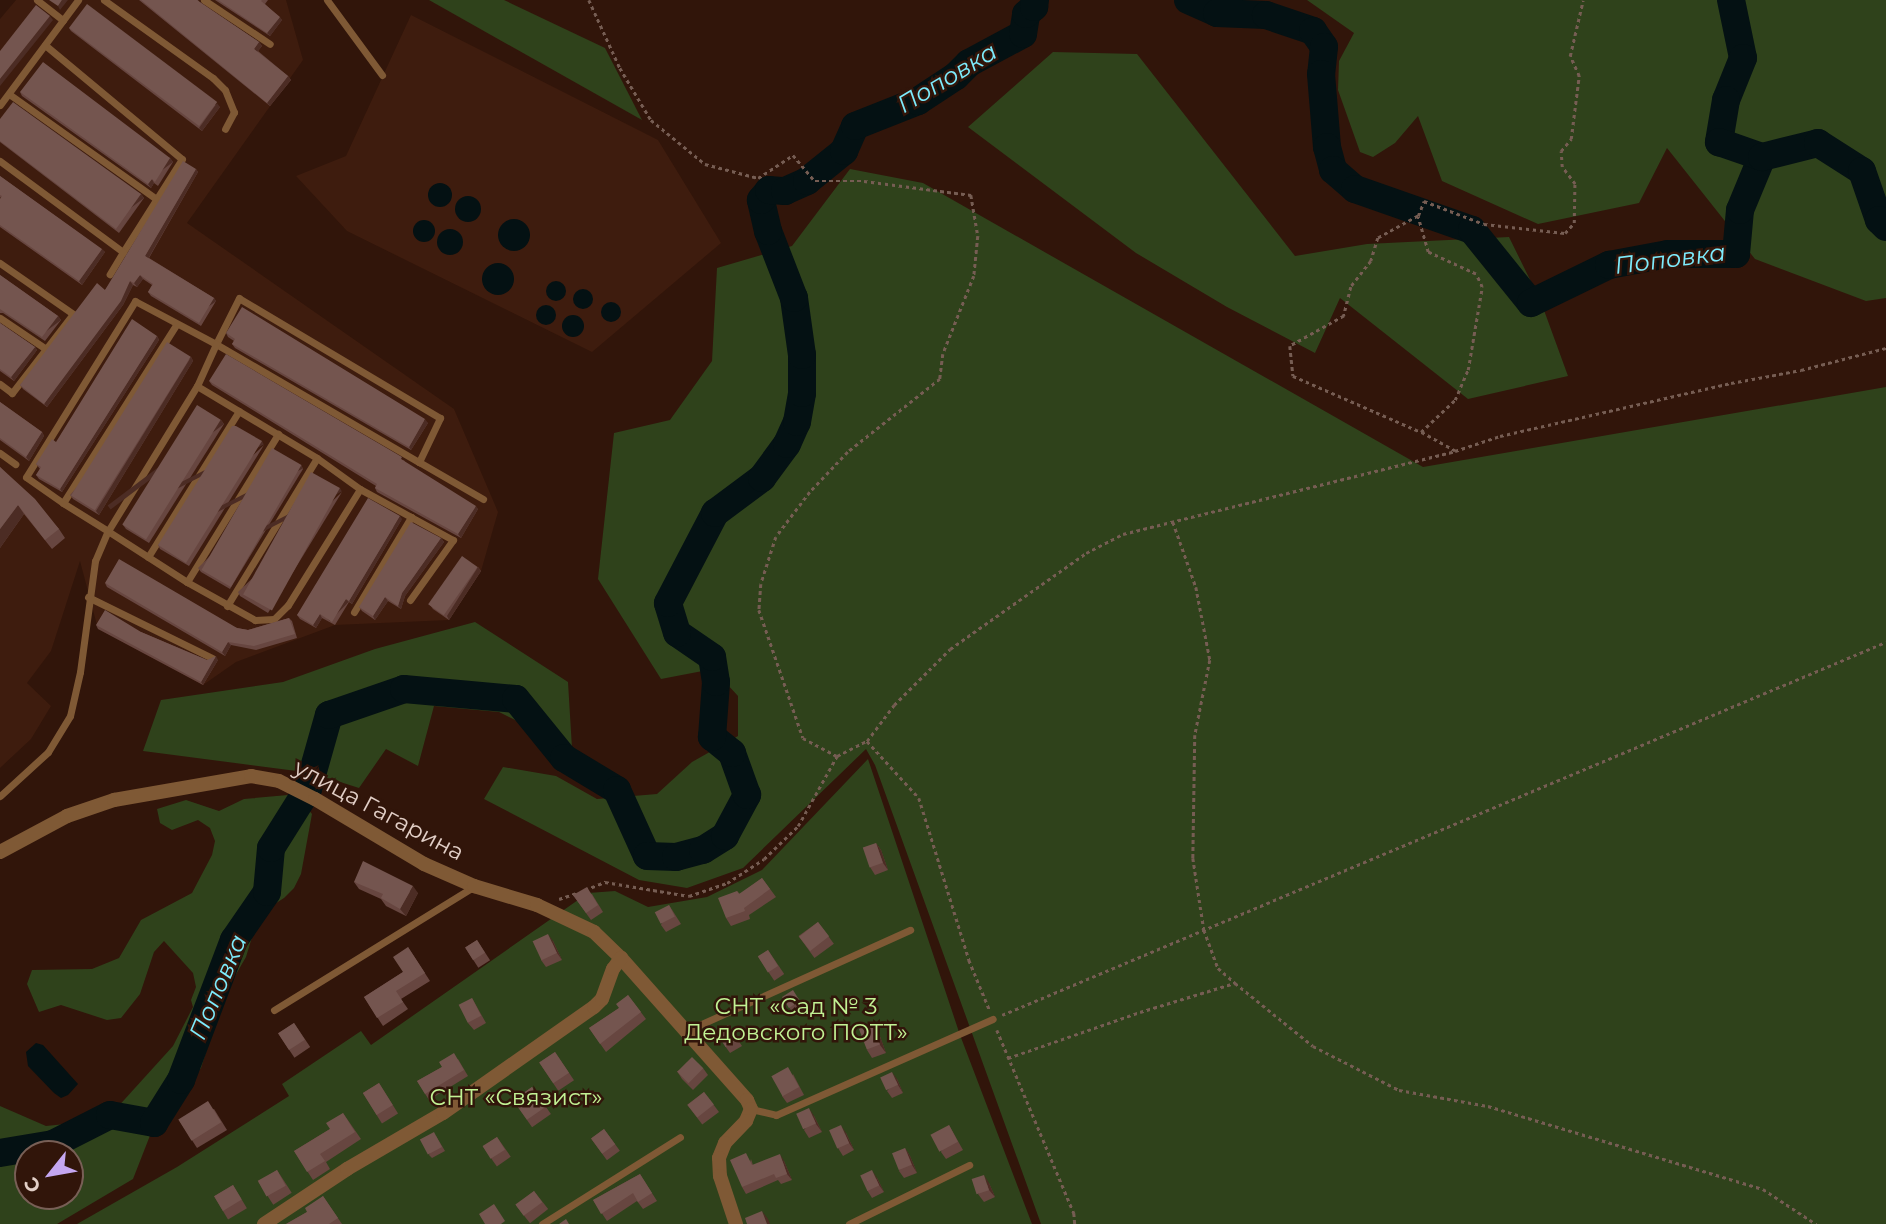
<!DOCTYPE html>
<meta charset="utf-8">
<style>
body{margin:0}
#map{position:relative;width:1886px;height:1224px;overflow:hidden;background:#31150a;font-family:Montserrat,sans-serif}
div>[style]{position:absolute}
.built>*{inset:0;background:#3e1c0e}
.green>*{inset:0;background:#2f421b}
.water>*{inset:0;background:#041113}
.round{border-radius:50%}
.river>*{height:28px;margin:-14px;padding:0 14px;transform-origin:14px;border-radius:14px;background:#041113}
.path>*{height:2.5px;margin-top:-1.25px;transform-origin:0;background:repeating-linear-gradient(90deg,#765d53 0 3.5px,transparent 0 7px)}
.lane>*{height:7px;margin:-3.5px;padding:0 3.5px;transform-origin:3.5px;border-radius:3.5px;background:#7f5935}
.street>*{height:14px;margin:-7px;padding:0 7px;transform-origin:7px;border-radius:7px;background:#7f5935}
.wall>*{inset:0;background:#674640;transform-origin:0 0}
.shaded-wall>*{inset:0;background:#4c2c24;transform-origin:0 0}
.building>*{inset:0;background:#74554f;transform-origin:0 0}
span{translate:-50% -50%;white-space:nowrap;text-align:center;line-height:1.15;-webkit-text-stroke:5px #31150a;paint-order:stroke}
.street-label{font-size:23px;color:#e2cfc7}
.park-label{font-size:23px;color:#c2f294}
.water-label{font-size:24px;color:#7decfd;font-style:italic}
.north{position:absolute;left:14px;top:1140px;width:70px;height:70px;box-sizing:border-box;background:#31150a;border:2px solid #785f56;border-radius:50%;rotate:239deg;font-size:19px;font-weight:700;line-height:28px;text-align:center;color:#e2cfc7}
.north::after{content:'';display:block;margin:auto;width:24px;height:32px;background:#c5a7f1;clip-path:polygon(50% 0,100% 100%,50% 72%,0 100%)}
</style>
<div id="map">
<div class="built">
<div style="clip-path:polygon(16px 0,286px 0,303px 60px,187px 223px,454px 409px,498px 512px,481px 571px,449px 620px,335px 625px,236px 662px,203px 685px,98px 629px,80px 561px,51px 651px,27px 683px,51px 706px,31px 739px,0 768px,0 19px)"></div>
<div style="clip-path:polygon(411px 15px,658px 140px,721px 243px,592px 352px,347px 231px,296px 176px,346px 156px)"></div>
</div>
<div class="green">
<div style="clip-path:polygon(429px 0,504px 0,605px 48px,642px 120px)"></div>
<div style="clip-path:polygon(1307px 0,1886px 0,1886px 298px,1866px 301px,1755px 259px,1667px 148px,1639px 203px,1538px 224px,1442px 181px,1418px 116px,1395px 143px,1373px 157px,1360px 152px,1338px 90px,1339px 61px,1354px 33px)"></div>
<div style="clip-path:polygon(1053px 52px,1137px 54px,1295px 256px,1367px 244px,1509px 237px,1541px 302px,1568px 376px,1468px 399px,1340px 298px,1315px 353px,1227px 307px,1136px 253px,968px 127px)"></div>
<div style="clip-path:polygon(850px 169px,923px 183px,1423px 467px,1886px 387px,1886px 1224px,1041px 1224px,875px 765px,866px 749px,743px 868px,687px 888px,639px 880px,484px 799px,503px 767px,556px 776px,597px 799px,657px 794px,692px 762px,738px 736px,738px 696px,713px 669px,661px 679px,598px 579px,614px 433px,670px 420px,712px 361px,717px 268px,792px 246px)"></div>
<div style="clip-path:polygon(475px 622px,568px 682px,572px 748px,499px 712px,434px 706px,418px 766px,386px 749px,359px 788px,312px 773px,143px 751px,161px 700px,283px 682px,375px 649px)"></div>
<div style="clip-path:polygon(868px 759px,960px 1035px,1032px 1224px,77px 1224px,177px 1167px,289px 1096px,282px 1084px,361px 1031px,371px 1045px,588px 893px,615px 891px,648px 907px,707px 897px,762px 870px)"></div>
<div style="clip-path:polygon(evenodd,288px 795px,301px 801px,312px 814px,301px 874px,294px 888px,284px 898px,259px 914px,246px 957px,224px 995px,201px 1068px,151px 1133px,133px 1179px,57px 1224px,0 1224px,0 1106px,46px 1126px,75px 1123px,115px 1110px,173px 1046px,193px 1007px,191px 1000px,196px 987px,193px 973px,164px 941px,154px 952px,140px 994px,121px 1018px,107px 1020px,61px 1005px,39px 1012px,27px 984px,32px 970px,92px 969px,119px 958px,141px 920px,192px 893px,212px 855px,215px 841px,210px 828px,198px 820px,172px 830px,160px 823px,157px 809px,186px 800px,219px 811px,244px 799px,288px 795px,28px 1154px,70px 1154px,70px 1196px,28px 1196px,28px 1154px)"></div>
</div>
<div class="water">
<div class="round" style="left:428px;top:183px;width:24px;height:24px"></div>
<div class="round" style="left:455px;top:196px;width:26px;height:26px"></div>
<div class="round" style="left:498px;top:219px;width:32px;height:32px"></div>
<div class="round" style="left:413px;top:220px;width:22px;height:22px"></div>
<div class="round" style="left:437px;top:229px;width:26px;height:26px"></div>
<div class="round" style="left:482px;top:263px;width:32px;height:32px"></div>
<div class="round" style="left:546px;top:281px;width:20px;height:20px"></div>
<div class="round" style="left:573px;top:289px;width:20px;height:20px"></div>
<div class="round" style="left:601px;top:302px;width:20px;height:20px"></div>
<div class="round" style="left:536px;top:305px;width:20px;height:20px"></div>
<div class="round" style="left:562px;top:315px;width:22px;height:22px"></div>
<div style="clip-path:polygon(36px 1043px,43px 1045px,78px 1084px,68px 1095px,61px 1098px,54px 1093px,28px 1066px,26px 1052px)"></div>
</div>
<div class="river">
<div style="left:1188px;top:0;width:32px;rotate:24deg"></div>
<div style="left:1217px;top:13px;width:49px;rotate:2.3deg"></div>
<div style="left:1266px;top:15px;width:50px;rotate:18.8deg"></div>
<div style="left:1313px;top:31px;width:19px;rotate:55deg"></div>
<div style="left:1324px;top:47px;width:27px;rotate:96deg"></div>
<div style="left:1321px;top:74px;width:73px;rotate:85.3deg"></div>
<div style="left:1327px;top:147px;width:24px;rotate:75deg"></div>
<div style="left:1333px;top:170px;width:29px;rotate:41deg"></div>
<div style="left:1355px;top:189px;width:124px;rotate:19.3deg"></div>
<div style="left:1472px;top:230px;width:94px;rotate:51.1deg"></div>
<div style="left:1531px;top:303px;width:87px;rotate:-26deg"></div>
<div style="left:1609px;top:265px;width:60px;rotate:-10.6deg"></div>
<div style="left:1668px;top:254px;width:68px"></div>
<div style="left:1736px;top:254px;width:44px;rotate:-84.8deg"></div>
<div style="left:1740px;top:210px;width:57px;rotate:-67.5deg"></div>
<div style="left:1731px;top:0;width:59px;rotate:78.3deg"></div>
<div style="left:1743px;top:58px;width:45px;rotate:112deg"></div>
<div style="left:1726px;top:100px;width:43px;rotate:99.5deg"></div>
<div style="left:1719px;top:142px;width:46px;rotate:19.2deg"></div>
<div style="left:1762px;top:157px;width:58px;rotate:-14deg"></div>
<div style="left:1818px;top:143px;width:52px;rotate:32.5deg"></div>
<div style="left:1862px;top:171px;width:52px;rotate:70.9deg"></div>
<div style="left:1879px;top:220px;width:10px;rotate:45deg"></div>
<div style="left:0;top:1153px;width:54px;rotate:-9.6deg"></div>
<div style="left:53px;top:1144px;width:64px;rotate:-27deg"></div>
<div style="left:110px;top:1115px;width:45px;rotate:10.3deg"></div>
<div style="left:154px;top:1123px;width:51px;rotate:-57.9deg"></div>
<div style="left:181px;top:1080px;width:150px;rotate:-69.3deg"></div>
<div style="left:234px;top:940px;width:58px;rotate:-55.5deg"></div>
<div style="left:267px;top:892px;width:44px;rotate:-84.8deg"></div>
<div style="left:271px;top:848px;width:70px;rotate:-57.9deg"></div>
<div style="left:308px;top:789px;width:77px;rotate:-74.2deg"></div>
<div style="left:329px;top:715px;width:79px;rotate:-19.1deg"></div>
<div style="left:404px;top:689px;width:112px;rotate:5.1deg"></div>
<div style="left:516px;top:699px;width:76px;rotate:50.9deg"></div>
<div style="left:564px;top:758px;width:62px;rotate:31.1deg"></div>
<div style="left:617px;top:790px;width:72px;rotate:65.6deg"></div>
<div style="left:647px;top:856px;width:29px;rotate:2deg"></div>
<div style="left:676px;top:857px;width:28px;rotate:-15deg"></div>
<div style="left:703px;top:850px;width:26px;rotate:-32deg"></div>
<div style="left:725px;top:836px;width:47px;rotate:-61.8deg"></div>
<div style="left:747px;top:795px;width:45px;rotate:-109.7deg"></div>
<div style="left:732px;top:753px;width:26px;rotate:-141deg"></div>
<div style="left:712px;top:737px;width:55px;rotate:-85.8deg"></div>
<div style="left:716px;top:682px;width:25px;rotate:-99deg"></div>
<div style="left:712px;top:657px;width:42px;rotate:-145.6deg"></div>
<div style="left:677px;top:633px;width:31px;rotate:-107deg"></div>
<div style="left:668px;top:603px;width:102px;rotate:-62.4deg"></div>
<div style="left:715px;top:513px;width:59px;rotate:-36.7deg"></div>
<div style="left:762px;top:478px;width:42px;rotate:-53.7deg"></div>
<div style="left:787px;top:444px;width:24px;rotate:-66deg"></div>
<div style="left:797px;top:422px;width:29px;rotate:-80deg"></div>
<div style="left:802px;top:393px;width:38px;rotate:-90deg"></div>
<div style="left:802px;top:355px;width:58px;rotate:-98deg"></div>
<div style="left:794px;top:298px;width:72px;rotate:-111.2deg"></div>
<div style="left:768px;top:231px;width:32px;rotate:-103deg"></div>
<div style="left:761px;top:200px;width:13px;rotate:-51deg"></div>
<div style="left:769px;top:190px;width:16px;rotate:4deg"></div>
<div style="left:785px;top:191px;width:24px;rotate:-24deg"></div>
<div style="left:807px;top:181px;width:48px;rotate:-39deg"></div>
<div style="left:844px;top:151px;width:27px;rotate:-66deg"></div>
<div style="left:855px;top:126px;width:68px;rotate:-21.6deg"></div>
<div style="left:918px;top:101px;width:45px;rotate:-33.3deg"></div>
<div style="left:956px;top:76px;width:18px;rotate:-45deg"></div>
<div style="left:969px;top:63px;width:61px;rotate:-28.2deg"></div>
<div style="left:1023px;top:34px;width:20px;rotate:-81deg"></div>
<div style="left:1026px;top:14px;width:11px;rotate:-41deg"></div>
<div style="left:1034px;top:7px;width:7px;rotate:-82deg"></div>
</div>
<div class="path">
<div style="left:589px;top:0;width:75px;rotate:65.5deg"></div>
<div style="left:620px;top:68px;width:61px;rotate:59.2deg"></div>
<div style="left:651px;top:120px;width:70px;rotate:39.2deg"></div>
<div style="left:705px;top:164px;width:55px;rotate:14.8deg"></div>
<div style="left:758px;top:178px;width:42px;rotate:-33.3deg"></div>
<div style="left:793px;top:155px;width:34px;rotate:50deg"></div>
<div style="left:815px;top:181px;width:49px"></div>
<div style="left:864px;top:181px;width:108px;rotate:7.5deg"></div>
<div style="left:971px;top:195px;width:42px;rotate:80.3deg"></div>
<div style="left:978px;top:236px;width:40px;rotate:95.7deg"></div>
<div style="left:974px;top:276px;width:84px;rotate:111.7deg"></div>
<div style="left:943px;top:354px;width:25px;rotate:97deg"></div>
<div style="left:940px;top:379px;width:117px;rotate:141.6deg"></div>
<div style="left:848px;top:452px;width:55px;rotate:133.5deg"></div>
<div style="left:810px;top:492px;width:56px;rotate:127.1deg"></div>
<div style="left:776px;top:537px;width:49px;rotate:107.7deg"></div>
<div style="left:761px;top:584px;width:26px;rotate:94deg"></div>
<div style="left:759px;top:610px;width:135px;rotate:71deg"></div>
<div style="left:803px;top:738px;width:38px;rotate:28deg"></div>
<div style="left:1418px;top:216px;width:46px;rotate:151.2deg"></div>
<div style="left:1378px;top:238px;width:24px;rotate:107deg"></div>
<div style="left:1371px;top:261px;width:33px;rotate:128deg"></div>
<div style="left:1351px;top:287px;width:30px;rotate:104deg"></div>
<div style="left:1344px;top:316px;width:62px;rotate:150.9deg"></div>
<div style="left:1290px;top:346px;width:30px;rotate:84deg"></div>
<div style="left:1293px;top:376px;width:140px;rotate:23.6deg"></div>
<div style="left:1455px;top:451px;width:39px;rotate:-151deg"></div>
<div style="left:1421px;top:432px;width:47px;rotate:-43.3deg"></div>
<div style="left:1455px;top:400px;width:33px;rotate:-67deg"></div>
<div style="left:1468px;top:370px;width:84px;rotate:-80.4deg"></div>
<div style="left:1482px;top:287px;width:14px;rotate:-115deg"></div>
<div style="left:1476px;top:274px;width:53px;rotate:-155.4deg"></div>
<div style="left:1428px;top:252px;width:37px;rotate:-106deg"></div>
<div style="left:1418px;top:216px;width:16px;rotate:-68deg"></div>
<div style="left:1424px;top:201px;width:64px;rotate:21deg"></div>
<div style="left:1484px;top:224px;width:81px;rotate:6.3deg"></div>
<div style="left:1565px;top:233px;width:13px;rotate:-48deg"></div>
<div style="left:1574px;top:223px;width:39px;rotate:-89deg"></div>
<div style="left:1575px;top:184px;width:21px;rotate:-127deg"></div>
<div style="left:1562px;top:167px;width:16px;rotate:-94deg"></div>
<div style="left:1561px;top:151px;width:16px;rotate:-50deg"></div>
<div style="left:1571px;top:139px;width:64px;rotate:-82.8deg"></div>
<div style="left:1579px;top:76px;width:22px;rotate:-114deg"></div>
<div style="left:1570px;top:56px;width:57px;rotate:-76.9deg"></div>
<div style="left:1173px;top:522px;width:69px;rotate:70.5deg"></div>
<div style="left:1196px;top:587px;width:74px;rotate:79.1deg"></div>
<div style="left:1210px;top:660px;width:76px;rotate:101.3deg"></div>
<div style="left:1195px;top:735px;width:123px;rotate:90.9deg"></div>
<div style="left:1193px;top:858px;width:73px;rotate:81.3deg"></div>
<div style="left:1204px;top:930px;width:40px;rotate:69.8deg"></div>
<div style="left:1218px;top:968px;width:23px;rotate:41deg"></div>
<div style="left:867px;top:741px;width:77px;rotate:47.6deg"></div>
<div style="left:919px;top:798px;width:170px;rotate:72.8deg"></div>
<div style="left:969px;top:960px;width:55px;rotate:67.6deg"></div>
<div style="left:585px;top:890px;width:22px;rotate:-22deg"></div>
<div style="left:605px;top:882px;width:85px;rotate:9.5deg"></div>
<div style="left:689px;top:896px;width:40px;rotate:-18.9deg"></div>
<div style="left:727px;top:883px;width:44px;rotate:-33deg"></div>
<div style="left:764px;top:859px;width:47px;rotate:-44.1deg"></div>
<div style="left:798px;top:826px;width:80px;rotate:-60.9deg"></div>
<div style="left:837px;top:756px;width:34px;rotate:-27deg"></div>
<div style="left:867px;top:741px;width:45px;rotate:-53.1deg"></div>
<div style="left:894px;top:705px;width:79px;rotate:-45deg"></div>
<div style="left:950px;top:649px;width:166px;rotate:-35.2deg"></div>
<div style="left:1086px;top:553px;width:42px;rotate:-27.2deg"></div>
<div style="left:1123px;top:534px;width:342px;rotate:-14deg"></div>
<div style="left:1455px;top:451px;width:47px;rotate:-18.4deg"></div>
<div style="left:1500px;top:436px;width:237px;rotate:-12.9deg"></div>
<div style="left:1731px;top:383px;width:71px;rotate:-10.5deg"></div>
<div style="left:1801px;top:370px;width:88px;rotate:-14.5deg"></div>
<div style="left:559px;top:899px;width:21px;rotate:-19deg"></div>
<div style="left:1002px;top:1015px;width:959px;rotate:-22.88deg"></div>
<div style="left:997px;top:1030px;width:199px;rotate:67.2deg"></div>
<div style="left:1074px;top:1213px;width:11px;rotate:85deg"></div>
<div style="left:1008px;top:1058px;width:140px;rotate:-19.2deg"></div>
<div style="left:1140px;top:1012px;width:99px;rotate:-17deg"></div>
<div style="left:1235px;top:983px;width:100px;rotate:38.9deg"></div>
<div style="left:1313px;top:1046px;width:97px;rotate:27.1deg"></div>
<div style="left:1399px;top:1090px;width:90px;rotate:10.2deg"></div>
<div style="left:1488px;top:1106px;width:287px;rotate:16.8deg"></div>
<div style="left:1763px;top:1189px;width:64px;rotate:33.4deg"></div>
</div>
<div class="lane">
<div style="left:37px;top:0;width:33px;rotate:38deg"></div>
<div style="left:104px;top:0;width:134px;rotate:35.6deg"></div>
<div style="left:213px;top:78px;width:17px;rotate:45deg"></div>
<div style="left:225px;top:90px;width:24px;rotate:68deg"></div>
<div style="left:234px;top:112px;width:19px;rotate:118deg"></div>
<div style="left:204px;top:0;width:79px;rotate:33.7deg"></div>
<div style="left:327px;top:0;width:93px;rotate:53.7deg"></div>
<div style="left:45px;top:45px;width:178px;rotate:39.8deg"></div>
<div style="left:182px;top:159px;width:110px;rotate:122.4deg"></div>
<div style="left:9px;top:94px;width:179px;rotate:35.5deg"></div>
<div style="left:0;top:105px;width:131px;rotate:-53.4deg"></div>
<div style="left:0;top:161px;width:153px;rotate:36.5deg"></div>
<div style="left:123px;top:252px;width:26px;rotate:121deg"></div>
<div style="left:0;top:263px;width:89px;rotate:34.9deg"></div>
<div style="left:73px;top:314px;width:100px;rotate:127.7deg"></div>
<div style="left:12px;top:393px;width:15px;rotate:-143deg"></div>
<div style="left:0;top:318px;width:55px;rotate:34deg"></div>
<div style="left:0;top:453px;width:19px;rotate:36deg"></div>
<div style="left:419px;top:462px;width:49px;rotate:-64.5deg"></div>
<div style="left:440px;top:418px;width:234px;rotate:-149.2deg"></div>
<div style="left:239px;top:298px;width:51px;rotate:116.6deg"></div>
<div style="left:216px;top:344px;width:235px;rotate:30.2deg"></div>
<div style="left:419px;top:462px;width:74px;rotate:30deg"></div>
<div style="left:63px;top:503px;width:211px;rotate:-57.6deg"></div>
<div style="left:148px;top:557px;width:172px;rotate:-58.1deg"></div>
<div style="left:187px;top:582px;width:174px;rotate:-58.4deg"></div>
<div style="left:88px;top:597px;width:138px;rotate:26.2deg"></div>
<div style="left:410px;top:600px;width:74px;rotate:-54.4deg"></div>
<div style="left:453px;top:540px;width:48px;rotate:-151.3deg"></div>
<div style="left:227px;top:606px;width:173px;rotate:-58.7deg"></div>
<div style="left:354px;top:612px;width:111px;rotate:-59deg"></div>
<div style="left:411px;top:517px;width:58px;rotate:-151.2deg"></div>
<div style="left:0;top:796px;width:65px;rotate:-42.5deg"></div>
<div style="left:48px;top:752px;width:42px;rotate:-58.6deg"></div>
<div style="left:70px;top:716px;width:45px;rotate:-77.2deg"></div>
<div style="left:80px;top:672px;width:112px;rotate:-82.3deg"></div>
<div style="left:95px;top:561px;width:33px;rotate:-67deg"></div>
<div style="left:108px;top:531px;width:170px;rotate:-58.5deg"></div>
<div style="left:197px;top:386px;width:140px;rotate:31deg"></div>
<div style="left:317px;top:458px;width:53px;rotate:35.8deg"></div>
<div style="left:360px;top:489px;width:137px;rotate:121.8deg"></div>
<div style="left:288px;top:605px;width:20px;rotate:135deg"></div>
<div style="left:274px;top:619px;width:19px;rotate:177deg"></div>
<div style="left:255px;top:620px;width:78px;rotate:-150.8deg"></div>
<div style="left:187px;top:582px;width:94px;rotate:-147.2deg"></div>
<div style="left:108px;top:531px;width:53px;rotate:-148.1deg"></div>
<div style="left:63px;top:503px;width:45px;rotate:-144.9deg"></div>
<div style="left:26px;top:477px;width:207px;rotate:-58.2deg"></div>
<div style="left:135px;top:301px;width:92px;rotate:28deg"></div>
<div style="left:216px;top:344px;width:46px;rotate:114.3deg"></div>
<div style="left:274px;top:1010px;width:234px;rotate:-31.7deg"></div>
<div style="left:686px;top:1031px;width:246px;rotate:-24.3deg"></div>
<div style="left:751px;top:1109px;width:26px;rotate:13deg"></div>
<div style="left:776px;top:1115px;width:237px;rotate:-23.9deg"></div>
<div style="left:542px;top:1224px;width:163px;rotate:-32.2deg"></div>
<div style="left:849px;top:1224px;width:134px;rotate:-26.2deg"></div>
</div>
<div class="street">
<div style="left:0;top:852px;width:76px;rotate:-28.2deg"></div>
<div style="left:67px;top:816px;width:50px;rotate:-18.8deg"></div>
<div style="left:114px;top:800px;width:139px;rotate:-9.9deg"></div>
<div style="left:251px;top:776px;width:28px;rotate:10deg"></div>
<div style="left:279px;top:781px;width:40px;rotate:26.6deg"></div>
<div style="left:315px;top:799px;width:127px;rotate:30.8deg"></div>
<div style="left:424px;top:864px;width:55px;rotate:23.7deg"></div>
<div style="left:474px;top:886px;width:66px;rotate:16.8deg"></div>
<div style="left:537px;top:905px;width:63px;rotate:25.3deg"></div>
<div style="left:594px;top:932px;width:37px;rotate:44deg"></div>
<div style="left:621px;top:958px;width:190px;rotate:48.4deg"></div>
<div style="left:747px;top:1100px;width:10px;rotate:66deg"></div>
<div style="left:751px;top:1109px;width:13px;rotate:113deg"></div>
<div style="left:746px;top:1121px;width:30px;rotate:134deg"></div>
<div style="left:725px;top:1143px;width:16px;rotate:112deg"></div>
<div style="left:719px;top:1158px;width:18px;rotate:87deg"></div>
<div style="left:720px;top:1176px;width:51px;rotate:71.6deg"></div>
<div style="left:264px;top:1224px;width:100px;rotate:-33.5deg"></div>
<div style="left:347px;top:1169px;width:111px;rotate:-30.3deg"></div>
<div style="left:443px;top:1113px;width:184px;rotate:-35.1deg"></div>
<div style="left:594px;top:1007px;width:11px;rotate:-45deg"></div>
<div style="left:602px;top:999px;width:32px;rotate:-70deg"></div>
<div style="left:613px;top:969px;width:14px;rotate:-54deg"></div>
</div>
<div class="wall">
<div style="clip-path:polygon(139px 0,198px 0,199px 2px,259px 42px,262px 46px,258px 51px,288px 76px,291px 80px,270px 106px)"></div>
<div style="clip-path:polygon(215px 0,268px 0,265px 4px,282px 20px,270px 36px)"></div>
<div style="clip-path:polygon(69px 28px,220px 107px,202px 131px,71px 31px)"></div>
<div style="clip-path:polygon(20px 92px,170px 158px,173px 162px,158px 186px,154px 183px,151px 188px,22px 96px)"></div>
<div style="clip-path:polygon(0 119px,141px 194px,144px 198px,119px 233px,0 142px)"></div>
<div style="clip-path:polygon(196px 169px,198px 172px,149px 258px,214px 298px,216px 301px,201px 326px,151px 296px,148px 292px,152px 285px,143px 279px,137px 287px,133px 285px,123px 305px,47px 407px,23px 389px,20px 385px,105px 290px)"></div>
<div style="clip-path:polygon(0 176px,105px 252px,82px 285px,0 227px,0 199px,1px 198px,0 197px)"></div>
<div style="clip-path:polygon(0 275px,58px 316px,61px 320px,45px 341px,3px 313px,0 313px)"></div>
<div style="clip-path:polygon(0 323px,35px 347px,37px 350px,14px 381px,0 371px)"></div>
<div style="clip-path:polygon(226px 333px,428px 423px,411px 450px,235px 348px,232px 344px,234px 341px,228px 337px)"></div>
<div style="clip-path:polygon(157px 336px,159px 340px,62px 492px,39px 479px,36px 475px,40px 469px,36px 464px)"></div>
<div style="clip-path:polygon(191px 357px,193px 361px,99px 515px,73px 499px,70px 495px)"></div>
<div style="clip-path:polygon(209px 381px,405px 461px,404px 462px,478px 509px,461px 538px,377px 492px,375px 488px,376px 486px,212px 385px)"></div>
<div style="clip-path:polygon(0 402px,42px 432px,44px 436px,29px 461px,0 440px)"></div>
<div style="clip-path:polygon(221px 420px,224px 424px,149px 543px,126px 529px,123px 525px)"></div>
<div style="clip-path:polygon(264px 445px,189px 566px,160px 549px,158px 545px)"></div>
<div style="clip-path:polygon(301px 465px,303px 469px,230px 589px,201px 572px,198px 568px)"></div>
<div style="clip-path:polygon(0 467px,59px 529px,65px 538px,52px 549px,24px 514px,0 548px)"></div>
<div style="clip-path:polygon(342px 492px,268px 613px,240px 596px,238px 592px)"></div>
<div style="clip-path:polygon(402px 519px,352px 604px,349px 602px,335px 625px,322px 618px,316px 628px,300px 619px,297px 615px)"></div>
<div style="clip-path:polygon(441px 538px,444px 542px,405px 596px,401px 609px,388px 601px,375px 620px,362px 611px,359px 607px)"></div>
<div style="clip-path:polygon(478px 567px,481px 571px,449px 620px,433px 609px,430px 605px)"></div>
<div style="clip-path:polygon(105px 583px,237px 628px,248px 630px,289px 618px,292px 621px,297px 638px,256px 650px,231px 645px,225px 656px,107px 587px)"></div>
<div style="clip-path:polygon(96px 625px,141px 632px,207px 660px,218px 660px,203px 685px,98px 629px)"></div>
<div style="clip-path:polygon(876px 843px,881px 850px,888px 870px,875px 875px,870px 867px)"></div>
<div style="clip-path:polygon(762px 878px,776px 897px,749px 915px,750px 919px,731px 926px,726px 918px,737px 891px,740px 894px)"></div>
<div style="clip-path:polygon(354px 882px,418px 893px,406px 916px,386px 906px,381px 899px,359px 889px)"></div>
<div style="clip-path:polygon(592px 894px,603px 912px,591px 920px,573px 895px)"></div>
<div style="clip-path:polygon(669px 905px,681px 924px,666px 932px,661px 925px)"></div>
<div style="left:818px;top:922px;width:27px;height:24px;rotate:54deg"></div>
<div style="left:477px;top:940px;width:24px;height:14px;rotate:57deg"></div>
<div style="clip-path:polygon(553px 941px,562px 960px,546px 967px,541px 960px)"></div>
<div style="clip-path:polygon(408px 947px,430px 981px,401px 999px,408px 1009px,383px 1026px,364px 997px,403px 972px)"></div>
<div style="left:768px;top:950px;width:29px;height:12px;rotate:56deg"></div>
<div style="clip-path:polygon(628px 995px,646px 1019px,606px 1052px,589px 1028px,619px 1008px)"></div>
<div style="clip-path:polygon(472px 998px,486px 1023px,474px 1030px,468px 1023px)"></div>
<div style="clip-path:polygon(798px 998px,805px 1008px,794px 1015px,789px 1007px)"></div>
<div style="left:294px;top:1023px;width:29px;height:19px;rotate:56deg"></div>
<div style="clip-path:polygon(728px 1025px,742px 1046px,730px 1053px,725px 1046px)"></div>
<div style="clip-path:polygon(878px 1031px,886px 1053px,872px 1058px,867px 1050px)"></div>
<div style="left:555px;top:1052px;width:34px;height:19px;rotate:56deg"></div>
<div style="clip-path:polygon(458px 1059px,468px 1076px,429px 1100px,417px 1081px,442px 1067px)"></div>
<div style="clip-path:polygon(703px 1068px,708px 1075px,693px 1090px,682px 1079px,677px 1071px)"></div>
<div style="clip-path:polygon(793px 1074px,804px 1095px,787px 1103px,782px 1096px)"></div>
<div style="clip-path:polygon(897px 1079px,903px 1093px,892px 1098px,887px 1091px)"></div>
<div style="left:379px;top:1083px;width:36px;height:19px;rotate:58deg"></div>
<div style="left:532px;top:1087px;width:33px;height:23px;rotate:55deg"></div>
<div style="left:704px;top:1092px;width:25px;height:21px;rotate:53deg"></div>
<div style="clip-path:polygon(214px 1109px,227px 1130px,197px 1148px,179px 1120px)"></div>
<div style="clip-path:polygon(343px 1113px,361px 1139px,326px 1162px,330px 1169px,313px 1180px,294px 1151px,330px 1129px)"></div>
<div style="clip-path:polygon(814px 1116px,822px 1132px,809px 1138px,804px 1130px)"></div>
<div style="clip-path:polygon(949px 1125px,963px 1150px,946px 1159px,941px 1152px)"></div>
<div style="left:604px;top:1129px;width:27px;height:16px;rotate:54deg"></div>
<div style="clip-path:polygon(846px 1133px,854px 1150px,843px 1156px,838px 1148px)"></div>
<div style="clip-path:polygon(436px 1136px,445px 1151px,432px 1158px,429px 1155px)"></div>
<div style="left:497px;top:1137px;width:24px;height:17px;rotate:55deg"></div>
<div style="clip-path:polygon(905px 1148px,910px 1156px,917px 1173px,904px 1178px,899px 1171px)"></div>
<div style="clip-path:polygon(751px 1159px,753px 1165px,784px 1161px,792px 1180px,781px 1184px,778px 1180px,746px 1194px,742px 1187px)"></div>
<div style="left:277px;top:1170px;width:27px;height:22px;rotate:57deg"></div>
<div style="clip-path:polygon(640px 1174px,657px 1201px,643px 1209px,637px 1201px,607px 1221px,593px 1200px)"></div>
<div style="clip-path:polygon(877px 1178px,884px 1192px,872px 1198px,867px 1190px)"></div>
<div style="clip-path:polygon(989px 1183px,995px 1197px,984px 1202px,978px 1194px)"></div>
<div style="left:233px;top:1185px;width:27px;height:22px;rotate:59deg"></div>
<div style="left:534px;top:1191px;width:23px;height:23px;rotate:52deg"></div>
<div style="clip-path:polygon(323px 1196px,342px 1224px,286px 1224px,307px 1212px)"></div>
</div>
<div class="shaded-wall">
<div style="clip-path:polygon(62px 0,68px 0,60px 10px,58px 6px)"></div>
<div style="clip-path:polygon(50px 16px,53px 20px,0 86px,0 79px)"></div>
<div style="clip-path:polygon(280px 17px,282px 20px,270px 36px,267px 33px)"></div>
<div style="clip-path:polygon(259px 42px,262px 46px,257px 52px,254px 49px)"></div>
<div style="clip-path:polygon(288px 76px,291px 80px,270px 106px,267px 103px)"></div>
<div style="clip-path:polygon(217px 103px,220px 107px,202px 131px,199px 128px)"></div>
<div style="left:170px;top:158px;width:5px;height:28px;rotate:53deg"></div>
<div style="clip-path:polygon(196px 169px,198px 172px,148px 259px,145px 256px)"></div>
<div style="clip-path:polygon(152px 179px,154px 183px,151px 188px,148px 184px)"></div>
<div style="left:141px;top:194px;width:5px;height:43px;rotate:53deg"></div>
<div style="clip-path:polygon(102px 249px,105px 252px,82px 285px,79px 281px)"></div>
<div style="clip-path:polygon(140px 275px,143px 279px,137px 287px,134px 283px)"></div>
<div style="clip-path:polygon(130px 281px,133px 285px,123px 305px,47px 407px,44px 404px)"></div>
<div style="left:214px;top:298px;width:4px;height:29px;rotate:56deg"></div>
<div style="left:58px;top:316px;width:5px;height:26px;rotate:53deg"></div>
<div style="clip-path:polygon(157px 336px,159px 340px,62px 492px,60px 489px)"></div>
<div style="clip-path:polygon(35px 347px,37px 350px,14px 381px,11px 377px)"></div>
<div style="clip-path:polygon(191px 357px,193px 361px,99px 515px,96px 511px)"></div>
<div style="clip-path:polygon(425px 419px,428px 423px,411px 450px,409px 447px)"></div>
<div style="left:221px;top:420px;width:5px;height:142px;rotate:53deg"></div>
<div style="clip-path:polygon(42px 432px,44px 436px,29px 461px,26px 457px)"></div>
<div style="left:262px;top:441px;width:4px;height:144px;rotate:63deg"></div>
<div style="left:301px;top:465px;width:4px;height:142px;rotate:63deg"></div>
<div style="left:340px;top:488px;width:4px;height:142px;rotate:63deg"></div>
<div style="clip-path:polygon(18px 505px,24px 514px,0 548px,0 529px)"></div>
<div style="clip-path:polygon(476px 506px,478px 509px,461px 538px,458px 534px)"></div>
<div style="clip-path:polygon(400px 516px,402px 519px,352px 604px,349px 601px)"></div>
<div style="clip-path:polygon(441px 538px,444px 542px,405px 596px,401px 609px,398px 606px,402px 593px)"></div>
<div style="clip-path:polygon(478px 567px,481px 571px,449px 620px,447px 616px)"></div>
<div style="clip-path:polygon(385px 597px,388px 601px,375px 620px,373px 616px)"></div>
<div style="left:346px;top:599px;width:4px;height:27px;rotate:45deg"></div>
<div style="clip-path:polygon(320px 614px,322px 618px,316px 628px,313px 625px)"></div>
<div style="clip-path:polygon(228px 642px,231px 645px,225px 656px,222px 652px)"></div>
<div style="clip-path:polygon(216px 656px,218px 660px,203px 685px,201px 682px)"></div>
<div style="clip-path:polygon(876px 843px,881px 850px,888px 870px,883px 863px)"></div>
<div style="clip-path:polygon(413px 886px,418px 893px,406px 916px,400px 909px)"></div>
<div style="clip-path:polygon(548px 934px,553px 941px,562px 960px,557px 953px)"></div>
<div style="clip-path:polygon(872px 1024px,878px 1031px,886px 1053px,880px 1045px)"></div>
<div style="clip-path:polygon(892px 1072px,897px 1079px,903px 1093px,898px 1085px)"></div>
<div style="clip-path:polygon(809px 1108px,814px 1116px,822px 1132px,816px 1124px)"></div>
<div style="clip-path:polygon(841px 1125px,846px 1133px,854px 1150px,849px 1143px)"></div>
<div style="clip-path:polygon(905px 1148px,910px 1156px,917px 1173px,912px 1165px)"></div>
<div style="clip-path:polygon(780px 1154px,784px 1161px,792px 1180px,787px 1174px)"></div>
<div style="clip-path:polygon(872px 1170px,877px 1178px,884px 1192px,879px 1185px)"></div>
<div style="clip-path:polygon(984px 1175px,989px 1183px,995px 1197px,989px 1190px)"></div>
<div style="clip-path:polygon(762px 1211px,768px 1219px,770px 1224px,767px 1224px)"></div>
</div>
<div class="building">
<div style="clip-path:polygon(49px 0,62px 0,58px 6px)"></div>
<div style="clip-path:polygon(141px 0,197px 0,259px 42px,254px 49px,288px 76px,267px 103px)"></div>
<div style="clip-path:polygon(218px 0,262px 0,261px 1px,280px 17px,267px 33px)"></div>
<div style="left:87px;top:4px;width:163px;height:30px;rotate:37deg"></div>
<div style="clip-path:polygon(36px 5px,50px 16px,0 79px,0 51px)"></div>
<div style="clip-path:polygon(43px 62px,170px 158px,155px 182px,152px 179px,148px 184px,20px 92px)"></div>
<div style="clip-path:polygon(13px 102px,141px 194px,116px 229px,0 141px,0 119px)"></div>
<div style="clip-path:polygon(183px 161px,196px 169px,145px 256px,214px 298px,199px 323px,148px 292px,153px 284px,140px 275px,134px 283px,130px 281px,121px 301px,44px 404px,20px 385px,97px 283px,105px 290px)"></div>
<div style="clip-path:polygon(0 176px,102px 249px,79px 281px,0 225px,0 199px,2px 196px,0 195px)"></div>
<div style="clip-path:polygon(0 275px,58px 316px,42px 337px,0 309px)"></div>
<div style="clip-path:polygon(242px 307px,425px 419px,409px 447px,232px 344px,235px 339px,226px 333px)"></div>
<div style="clip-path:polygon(132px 319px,157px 336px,60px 489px,36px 475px,41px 467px,36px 464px,52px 439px,56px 442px)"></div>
<div style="clip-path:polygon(0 323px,35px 347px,11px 377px,0 369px)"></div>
<div style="left:167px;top:342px;width:28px;height:181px;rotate:32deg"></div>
<div style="clip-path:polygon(226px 354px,402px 457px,401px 459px,476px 506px,458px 534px,375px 488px,377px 484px,209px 381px)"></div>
<div style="clip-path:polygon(0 402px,42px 432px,26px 457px,0 438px)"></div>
<div style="left:197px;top:405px;width:28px;height:141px;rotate:32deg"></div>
<div style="clip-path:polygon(232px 426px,236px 426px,262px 441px,186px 563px,158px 545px)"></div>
<div style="left:272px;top:448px;width:34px;height:141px;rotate:30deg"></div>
<div style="clip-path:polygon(0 467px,35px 499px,59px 529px,45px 540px,18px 505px,0 529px)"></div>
<div style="left:311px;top:472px;width:33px;height:140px;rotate:29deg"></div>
<div style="clip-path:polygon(368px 498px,400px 516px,349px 601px,346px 599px,332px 622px,320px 614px,313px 625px,297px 615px)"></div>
<div style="clip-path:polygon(411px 522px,441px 538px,402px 593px,398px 606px,385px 597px,373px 616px,359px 607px)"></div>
<div style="left:462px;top:556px;width:19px;height:59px;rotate:35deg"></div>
<div style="clip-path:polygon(119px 559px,237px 628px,248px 630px,289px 618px,295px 634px,254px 646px,228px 642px,222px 652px,105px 583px)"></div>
<div style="clip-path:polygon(105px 610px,141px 632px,207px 660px,216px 656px,201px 682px,96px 625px)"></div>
<div style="left:876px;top:843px;width:21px;height:14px;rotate:71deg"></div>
<div style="clip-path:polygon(363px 861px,413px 886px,400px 909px,381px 898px,383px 894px,354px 882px)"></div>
<div style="clip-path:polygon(762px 878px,770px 889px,744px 908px,745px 911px,726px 918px,718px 898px,737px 891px,739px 894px)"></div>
<div style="clip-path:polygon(587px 887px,598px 905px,586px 913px,573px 895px)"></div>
<div style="left:669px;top:905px;width:13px;height:16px;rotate:63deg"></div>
<div style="left:818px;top:922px;width:18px;height:24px;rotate:52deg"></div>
<div style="left:548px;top:934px;width:21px;height:17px;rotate:65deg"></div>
<div style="left:477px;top:940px;width:15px;height:14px;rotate:58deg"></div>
<div style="clip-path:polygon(408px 947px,425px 973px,396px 991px,403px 1002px,377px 1018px,364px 997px,403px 972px,393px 957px)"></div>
<div style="left:768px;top:950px;width:19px;height:12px;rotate:58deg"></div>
<div style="left:793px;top:990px;width:13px;height:13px;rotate:58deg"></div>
<div style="clip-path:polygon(628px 995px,641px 1012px,600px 1044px,589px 1028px,619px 1008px,616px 1004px)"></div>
<div style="left:472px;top:998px;width:20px;height:15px;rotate:63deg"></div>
<div style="left:294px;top:1023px;width:20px;height:19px;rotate:57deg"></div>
<div style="left:872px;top:1024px;width:22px;height:14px;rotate:69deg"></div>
<div style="left:728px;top:1025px;width:17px;height:14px;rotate:57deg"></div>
<div style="left:555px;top:1052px;width:25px;height:19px;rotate:56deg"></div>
<div style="clip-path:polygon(454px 1053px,464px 1070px,425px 1094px,417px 1081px,442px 1067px,439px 1062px)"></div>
<div style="left:692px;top:1057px;width:16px;height:21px;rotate:45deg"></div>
<div style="left:788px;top:1067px;width:23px;height:19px;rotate:61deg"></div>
<div style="left:892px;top:1072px;width:14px;height:13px;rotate:65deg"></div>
<div style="left:379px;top:1083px;width:26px;height:19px;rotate:58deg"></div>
<div style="left:532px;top:1087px;width:24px;height:23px;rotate:55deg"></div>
<div style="left:704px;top:1092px;width:16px;height:21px;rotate:52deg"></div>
<div style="left:208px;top:1101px;width:25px;height:35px;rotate:58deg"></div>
<div style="left:809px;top:1108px;width:17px;height:14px;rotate:66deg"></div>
<div style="clip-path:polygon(343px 1113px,355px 1132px,320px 1154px,325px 1161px,307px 1172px,294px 1151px,330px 1129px,326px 1123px)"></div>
<div style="left:841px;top:1125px;width:20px;height:13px;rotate:66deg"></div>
<div style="left:949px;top:1125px;width:19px;height:21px;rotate:62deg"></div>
<div style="left:604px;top:1129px;width:19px;height:16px;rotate:54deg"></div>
<div style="left:434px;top:1132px;width:17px;height:16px;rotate:62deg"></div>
<div style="left:497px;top:1137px;width:15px;height:17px;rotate:58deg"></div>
<div style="left:905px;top:1148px;width:18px;height:14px;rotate:68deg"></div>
<div style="clip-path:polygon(746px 1153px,752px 1165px,780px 1154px,787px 1174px,776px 1178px,774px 1174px,742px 1187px,730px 1160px)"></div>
<div style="left:277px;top:1170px;width:18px;height:22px;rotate:61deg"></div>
<div style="left:872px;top:1170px;width:17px;height:13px;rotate:65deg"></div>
<div style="clip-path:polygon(640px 1174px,652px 1193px,638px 1202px,633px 1193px,601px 1214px,593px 1200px)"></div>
<div style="left:984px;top:1175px;width:16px;height:13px;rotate:72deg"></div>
<div style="left:233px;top:1185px;width:17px;height:22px;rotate:59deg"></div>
<div style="left:534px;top:1191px;width:14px;height:23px;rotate:54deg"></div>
<div style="clip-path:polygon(323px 1196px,338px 1218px,329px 1224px,286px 1224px,307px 1212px,305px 1208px)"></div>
<div style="clip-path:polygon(494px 1204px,505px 1221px,501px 1224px,485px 1224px,479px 1214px)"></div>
<div style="clip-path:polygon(762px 1211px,767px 1224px,747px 1224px,745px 1218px)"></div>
<div style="clip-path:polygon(566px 1219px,569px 1224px,559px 1224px)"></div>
</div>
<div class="street-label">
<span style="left:379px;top:810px;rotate:28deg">улица Гагарина</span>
</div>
<div class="park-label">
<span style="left:796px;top:1019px">СНТ «Сад № 3<br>Дедовского ПОТТ»</span>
<span style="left:516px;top:1097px">СНТ «Связист»</span>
</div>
<div class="water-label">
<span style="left:947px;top:78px;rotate:-31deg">Поповка</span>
<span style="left:1670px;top:259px;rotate:-7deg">Поповка</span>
<span style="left:218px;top:987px;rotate:-67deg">Поповка</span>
</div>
<div class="north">С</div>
</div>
